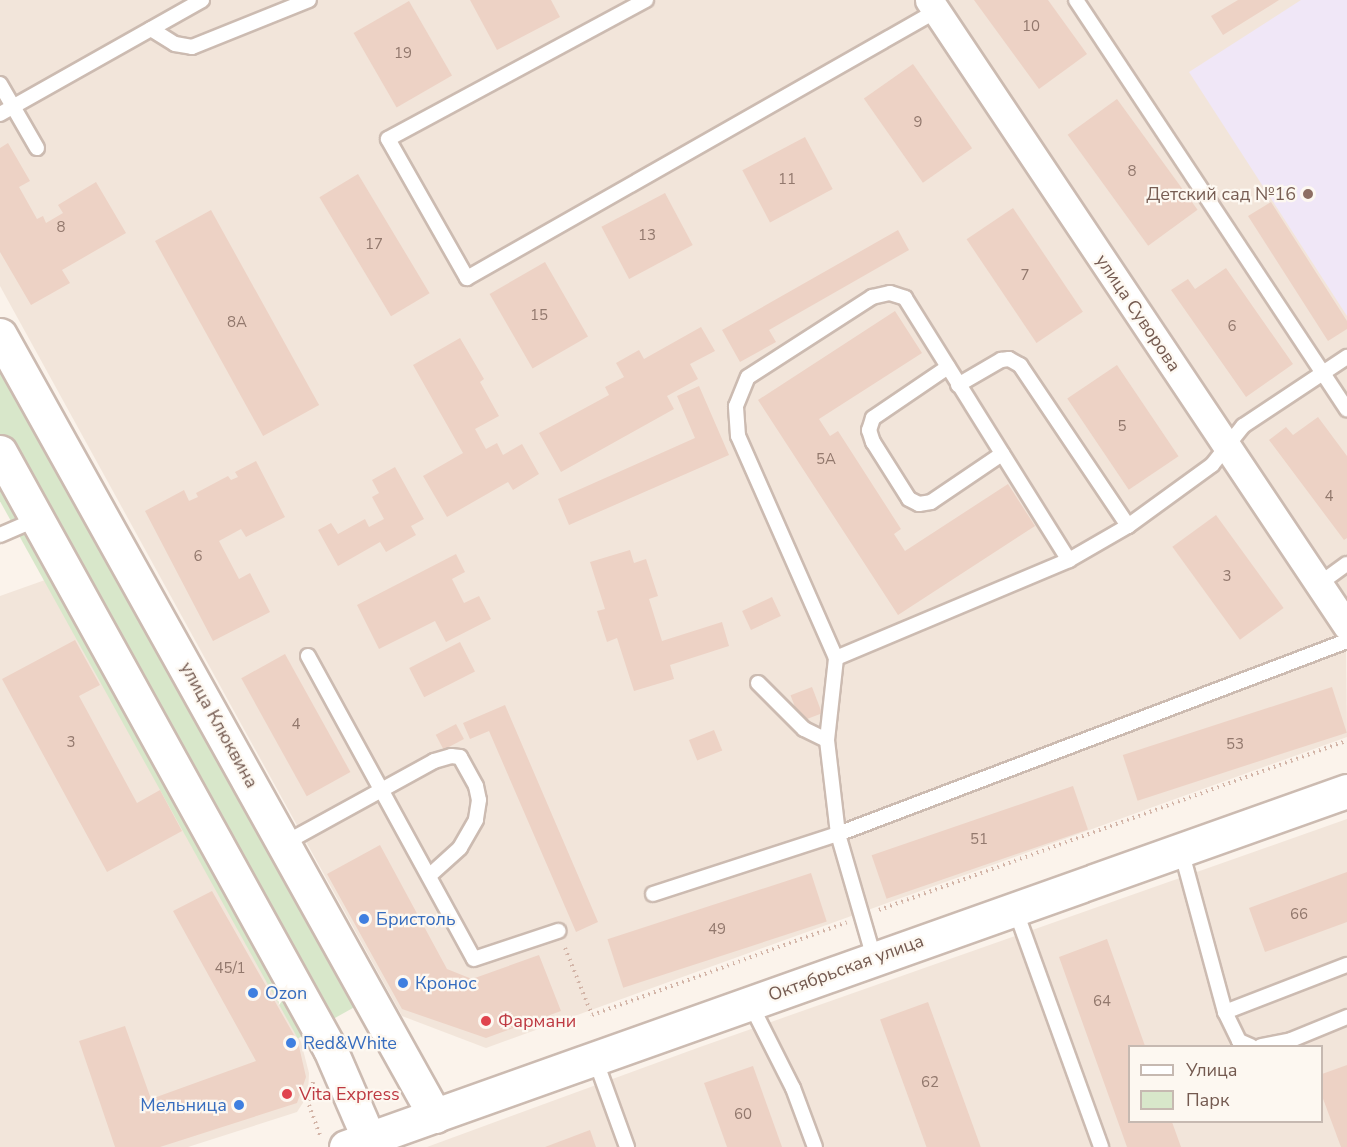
<!DOCTYPE html>
<meta charset="utf-8">
<style>
body{margin:0}
#map{position:relative;width:1347px;height:1147px;overflow:hidden;background:#fbf3eb;font-family:"Nunito Sans",sans-serif}
div>[style]{position:absolute}
.residential>*{inset:0;background:#f2e5da}
.education>*{inset:0;background:#f0e7f7}
.green>*{inset:0;background:#d8e7ca;transform-origin:0 0}
.building>*{inset:0;background:#edd2c5;transform-origin:0 0}
.path>*{height:4px;margin-top:-2px;transform-origin:0;background:repeating-linear-gradient(90deg,#d3b5a8 0 1.5px,transparent 0 6px)}
.roads{filter:drop-shadow(2px 0 #ccbbb1) drop-shadow(-2px 0 #ccbbb1) drop-shadow(0 2px #ccbbb1) drop-shadow(0 -2px #ccbbb1)}
.service>*{height:14px;margin:-7px;padding:0 7px;transform-origin:7px;border-radius:7px;background:#fff}
.minor>*{height:27px;margin:-13.5px;padding:0 13.5px;transform-origin:13.5px;border-radius:13.5px;background:#fff}
.tertiary>*{height:33px;margin:-16.5px;padding:0 16.5px;transform-origin:16.5px;border-radius:16.5px;background:#fff}
.dots>*{width:16px;height:16px;translate:-50% -50%;box-sizing:border-box;border:3px solid #fdf8f1;border-radius:50%}
span{translate:-50% -50%;white-space:nowrap;text-align:center;line-height:1.15;-webkit-text-stroke:4.5px #fdf8f1;paint-order:stroke}
.number-label{font-size:15px;color:#92786d}
.number-label span{-webkit-text-stroke-width:0}
.education-label{font-size:18px;color:#785e54}
.right{translate:-100% -50%;text-align:right}
.street-label{font-size:18px;color:#745a50}
.shop-label{font-size:18px;color:#366cbe}
.left{translate:0 -50%;text-align:left}
.health-label{font-size:18px;color:#be3a42}
.legend{position:absolute;left:1128px;top:1045px;width:195px;height:78px;box-sizing:border-box;background:#fdf8f1;border:2px solid #c6b9b1;margin:0;padding:8px 10px;list-style:none;font-size:18px;color:#745a50}
.legend li{display:flex;align-items:center;gap:12px;height:30px}
.legend b{width:30px;border:2px solid #c6b9b1}
</style>
<div id="map">
<div class="residential">
<div style="clip-path:polygon(0 0,914px 0,1346px 646px,1347px 737px,486px 1048px,402px 1016px,0 286px)"></div>
<div style="clip-path:polygon(942px 0,1347px 0,1347px 612px)"></div>
<div style="clip-path:polygon(45px 580px,301px 1042px,309px 1073px,308px 1095px,297px 1112px,188px 1147px,0 1147px,0 596px)"></div>
<div style="clip-path:polygon(evenodd,1347px 819px,1347px 1147px,427px 1147px,700px 1047px,1347px 819px,1130px 1046px,1322px 1046px,1322px 1122px,1130px 1122px,1130px 1046px)"></div>
</div>
<div class="education">
<div style="clip-path:polygon(1301px 0,1347px 0,1347px 316px,1189px 72px)"></div>
</div>
<div class="green">
<div style="left:0;top:361px;width:737px;height:68px;rotate:61deg"></div>
</div>
<div class="building">
<div style="clip-path:polygon(470px 0,551px 0,560px 17px,497px 50px)"></div>
<div style="clip-path:polygon(974px 0,1048px 0,1087px 54px,1039px 89px)"></div>
<div style="clip-path:polygon(1238px 0,1279px 0,1223px 35px,1211px 16px)"></div>
<div style="left:409px;top:1px;width:86px;height:64px;rotate:60deg"></div>
<div style="left:913px;top:64px;width:103px;height:60px;rotate:55deg"></div>
<div style="left:1117px;top:99px;width:137px;height:61px;rotate:54deg"></div>
<div style="left:805px;top:137px;width:59px;height:71px;rotate:62deg"></div>
<div style="clip-path:polygon(8px 143px,30px 181px,19px 187px,37px 219px,43px 216px,46px 223px,63px 213px,58px 205px,96px 182px,126px 233px,62px 270px,70px 283px,31px 305px,0 252px,0 148px)"></div>
<div style="left:358px;top:174px;width:139px;height:45px;rotate:59deg"></div>
<div style="left:665px;top:193px;width:59px;height:72px;rotate:62deg"></div>
<div style="clip-path:polygon(1271px 202px,1347px 321px,1347px 329px,1328px 341px,1248px 216px)"></div>
<div style="left:1013px;top:208px;width:125px;height:56px;rotate:56deg"></div>
<div style="left:211px;top:210px;width:223px;height:64px;rotate:61deg"></div>
<div style="clip-path:polygon(898px 230px,909px 250px,769px 330px,776px 342px,740px 362px,722px 330px)"></div>
<div style="left:545px;top:262px;width:86px;height:64px;rotate:60deg"></div>
<div style="clip-path:polygon(1226px 268px,1293px 364px,1246px 397px,1171px 290px,1188px 279px,1195px 289px)"></div>
<div style="clip-path:polygon(895px 311px,922px 353px,819px 419px,830px 436px,838px 431px,901px 529px,894px 534px,905px 551px,1008px 484px,1035px 526px,898px 615px,758px 400px)"></div>
<div style="clip-path:polygon(701px 327px,715px 351px,690px 364px,698px 379px,667px 396px,674px 409px,561px 472px,539px 433px,609px 395px,605px 387px,624px 377px,616px 363px,639px 350px,644px 359px)"></div>
<div style="clip-path:polygon(460px 338px,484px 379px,480px 382px,499px 416px,475px 429px,486px 449px,497px 443px,503px 455px,522px 444px,539px 474px,513px 490px,508px 482px,447px 517px,423px 476px,463px 453px,413px 365px)"></div>
<div style="left:1117px;top:365px;width:110px;height:60px;rotate:56deg"></div>
<div style="clip-path:polygon(699px 386px,729px 455px,569px 525px,558px 499px,695px 438px,677px 396px)"></div>
<div style="clip-path:polygon(1318px 417px,1347px 456px,1347px 538px,1344px 540px,1269px 440px,1286px 427px,1293px 435px)"></div>
<div style="clip-path:polygon(256px 461px,285px 517px,246px 537px,241px 529px,219px 541px,239px 579px,250px 573px,270px 612px,213px 641px,145px 511px,184px 490px,189px 501px,198px 497px,196px 493px,228px 476px,231px 480px,238px 477px,235px 472px)"></div>
<div style="clip-path:polygon(395px 467px,424px 519px,411px 526px,416px 535px,386px 552px,380px 542px,338px 566px,318px 530px,331px 523px,338px 534px,365px 519px,369px 527px,384px 519px,372px 497px,379px 493px,372px 480px)"></div>
<div style="left:1216px;top:515px;width:115px;height:54px;rotate:54deg"></div>
<div style="clip-path:polygon(630px 550px,634px 563px,646px 559px,658px 596px,649px 599px,662px 641px,722px 622px,729px 646px,670px 665px,674px 679px,634px 691px,617px 638px,607px 642px,597px 611px,605px 609px,590px 562px)"></div>
<div style="clip-path:polygon(456px 554px,465px 572px,452px 579px,464px 603px,479px 596px,491px 619px,446px 642px,435px 621px,379px 649px,357px 605px)"></div>
<div style="left:772px;top:597px;width:21px;height:33px;rotate:65deg"></div>
<div style="clip-path:polygon(75px 640px,100px 685px,79px 696px,137px 803px,160px 790px,182px 831px,107px 872px,2px 679px)"></div>
<div style="left:460px;top:642px;width:33px;height:57px;rotate:63deg"></div>
<div style="left:285px;top:654px;width:135px;height:50px;rotate:61deg"></div>
<div style="left:812px;top:687px;width:28px;height:23px;rotate:69deg"></div>
<div style="left:1332px;top:687px;width:48px;height:220px;rotate:72deg"></div>
<div style="clip-path:polygon(505px 705px,598px 922px,576px 932px,489px 731px,470px 739px,463px 723px)"></div>
<div style="left:456px;top:724px;width:17px;height:23px;rotate:62deg"></div>
<div style="left:714px;top:730px;width:22px;height:27px;rotate:68deg"></div>
<div style="left:1073px;top:786px;width:46px;height:213px;rotate:71deg"></div>
<div style="clip-path:polygon(380px 845px,447px 969px,472px 979px,539px 955px,561px 1011px,486px 1038px,402px 1009px,327px 874px)"></div>
<div style="clip-path:polygon(1347px 872px,1347px 922px,1265px 952px,1249px 908px)"></div>
<div style="left:811px;top:873px;width:51px;height:214px;rotate:72deg"></div>
<div style="clip-path:polygon(212px 891px,298px 1042px,306px 1077px,297px 1103px,160px 1147px,115px 1147px,79px 1041px,125px 1026px,151px 1099px,256px 1061px,173px 911px)"></div>
<div style="clip-path:polygon(1107px 939px,1145px 1046px,1130px 1046px,1130px 1122px,1172px 1122px,1181px 1147px,1127px 1147px,1059px 957px)"></div>
<div style="left:928px;top:1002px;width:154px;height:51px;rotate:70deg"></div>
<div style="clip-path:polygon(1347px 1065px,1347px 1147px,1341px 1147px,1322px 1096px,1322px 1074px)"></div>
<div style="clip-path:polygon(753px 1066px,782px 1147px,727px 1147px,704px 1083px)"></div>
<div style="clip-path:polygon(590px 1130px,596px 1147px,545px 1147px)"></div>
</div>
<div class="path">
<div style="left:879px;top:910px;width:498px;rotate:-19.9deg"></div>
<div style="left:565px;top:948px;width:72px;rotate:68.1deg"></div>
<div style="left:592px;top:1015px;width:271px;rotate:-20deg"></div>
<div style="left:313px;top:1082px;width:23px;rotate:100deg"></div>
<div style="left:309px;top:1105px;width:32px;rotate:70deg"></div>
</div>
<div class="roads">
<div class="service">
<div style="left:646px;top:0;width:293px;rotate:151.7deg"></div>
<div style="left:388px;top:139px;width:160px;rotate:60.4deg"></div>
<div style="left:467px;top:278px;width:540px;rotate:-29.65deg"></div>
<div style="left:1076px;top:0;width:491px;rotate:56.5deg"></div>
<div style="left:151px;top:29px;width:28px;rotate:32deg"></div>
<div style="left:175px;top:44px;width:17px;rotate:10deg"></div>
<div style="left:192px;top:47px;width:126px;rotate:-21.9deg"></div>
<div style="left:0;top:84px;width:74px;rotate:60deg"></div>
<div style="left:0;top:114px;width:232px;rotate:-29.4deg"></div>
<div style="left:948px;top:367px;width:91px;rotate:145.8deg"></div>
<div style="left:873px;top:418px;width:13px;rotate:108deg"></div>
<div style="left:869px;top:430px;width:13px;rotate:72deg"></div>
<div style="left:873px;top:442px;width:67px;rotate:57.7deg"></div>
<div style="left:909px;top:499px;width:11px;rotate:27deg"></div>
<div style="left:919px;top:504px;width:12px;rotate:-9deg"></div>
<div style="left:931px;top:502px;width:86px;rotate:-34.1deg"></div>
<div style="left:958px;top:385px;width:50px;rotate:-30.2deg"></div>
<div style="left:1001px;top:360px;width:8px;rotate:-7deg"></div>
<div style="left:1009px;top:359px;width:13px;rotate:29deg"></div>
<div style="left:1020px;top:365px;width:194px;rotate:56.1deg"></div>
<div style="left:0;top:535px;width:40px;rotate:-23.4deg"></div>
<div style="left:1319px;top:584px;width:34px;rotate:-36deg"></div>
<div style="left:308px;top:656px;width:345px;rotate:61.3deg"></div>
<div style="left:474px;top:959px;width:89px;rotate:-18.4deg"></div>
<div style="left:836px;top:658px;width:243px;rotate:-113.8deg"></div>
<div style="left:738px;top:436px;width:30px;rotate:-94deg"></div>
<div style="left:736px;top:406px;width:31px;rotate:-68deg"></div>
<div style="left:748px;top:377px;width:148px;rotate:-32.8deg"></div>
<div style="left:872px;top:297px;width:18px;rotate:-13deg"></div>
<div style="left:890px;top:293px;width:16px;rotate:18deg"></div>
<div style="left:905px;top:298px;width:309px;rotate:58deg"></div>
<div style="left:758px;top:683px;width:65px;rotate:45deg"></div>
<div style="left:804px;top:729px;width:25px;rotate:26deg"></div>
<div style="left:285px;top:843px;width:170px;rotate:-28.8deg"></div>
<div style="left:434px;top:761px;width:18px;rotate:-16deg"></div>
<div style="left:451px;top:756px;width:9px;rotate:6deg"></div>
<div style="left:460px;top:757px;width:33px;rotate:61deg"></div>
<div style="left:476px;top:786px;width:14px;rotate:78deg"></div>
<div style="left:479px;top:800px;width:20px;rotate:99deg"></div>
<div style="left:476px;top:820px;width:32px;rotate:120deg"></div>
<div style="left:460px;top:848px;width:42px;rotate:137.9deg"></div>
<div style="left:1181px;top:850px;width:168px;rotate:74.8deg"></div>
<div style="left:1225px;top:1012px;width:131px;rotate:-21.1deg"></div>
<div style="left:653px;top:894px;width:194px;rotate:-18deg"></div>
<div style="left:838px;top:834px;width:544px;rotate:-20.77deg"></div>
<div style="left:1015px;top:909px;width:253px;rotate:70.1deg"></div>
<div style="left:874px;top:958px;width:129px;rotate:-106.2deg"></div>
<div style="left:838px;top:834px;width:95px;rotate:-96.7deg"></div>
<div style="left:827px;top:740px;width:82px;rotate:-83.7deg"></div>
<div style="left:836px;top:658px;width:253px;rotate:-22.8deg"></div>
<div style="left:1069px;top:560px;width:68px;rotate:-30deg"></div>
<div style="left:1128px;top:526px;width:104px;rotate:-36deg"></div>
<div style="left:1212px;top:465px;width:50px;rotate:-51.5deg"></div>
<div style="left:1243px;top:426px;width:125px;rotate:-33.6deg"></div>
<div style="left:750px;top:1003px;width:95px;rotate:63.2deg"></div>
<div style="left:793px;top:1088px;width:63px;rotate:69.6deg"></div>
<div style="left:1225px;top:1012px;width:32px;rotate:64deg"></div>
<div style="left:1239px;top:1041px;width:13px;rotate:23deg"></div>
<div style="left:1261px;top:1046px;width:31px;rotate:-11deg"></div>
<div style="left:1291px;top:1040px;width:61px;rotate:-22.3deg"></div>
<div style="left:595px;top:1059px;width:94px;rotate:70deg"></div>
</div>
<div class="minor">
<div style="left:929px;top:0;width:753px;rotate:56.27deg"></div>
</div>
<div class="tertiary">
<div style="left:0;top:335px;width:894px;rotate:60.88deg"></div>
<div style="left:0;top:452px;width:682px;rotate:61.07deg"></div>
<div style="left:330px;top:1049px;width:98px;rotate:66.6deg"></div>
<div style="left:346px;top:1147px;width:1062px;rotate:-19.58deg"></div>
</div>
</div>
<div class="dots">
<div style="left:1308px;top:194px;background:#8d6e63"></div>
<div style="left:364px;top:919px;background:#3f7fe0"></div>
<div style="left:403px;top:983px;background:#3f7fe0"></div>
<div style="left:253px;top:993px;background:#3f7fe0"></div>
<div style="left:486px;top:1021px;background:#e0444e"></div>
<div style="left:291px;top:1043px;background:#3f7fe0"></div>
<div style="left:287px;top:1094px;background:#e0444e"></div>
<div style="left:239px;top:1105px;background:#3f7fe0"></div>
</div>
<div class="number-label">
<span style="left:1031px;top:27px">10</span>
<span style="left:403px;top:54px">19</span>
<span style="left:918px;top:123px">9</span>
<span style="left:1132px;top:172px">8</span>
<span style="left:787px;top:180px">11</span>
<span style="left:61px;top:228px">8</span>
<span style="left:647px;top:236px">13</span>
<span style="left:374px;top:245px">17</span>
<span style="left:1025px;top:276px">7</span>
<span style="left:539px;top:316px">15</span>
<span style="left:237px;top:323px">8А</span>
<span style="left:1232px;top:327px">6</span>
<span style="left:1122px;top:427px">5</span>
<span style="left:826px;top:460px">5А</span>
<span style="left:1329px;top:497px">4</span>
<span style="left:198px;top:557px">6</span>
<span style="left:1227px;top:577px">3</span>
<span style="left:296px;top:725px">4</span>
<span style="left:71px;top:743px">3</span>
<span style="left:1235px;top:745px">53</span>
<span style="left:979px;top:840px">51</span>
<span style="left:1299px;top:915px">66</span>
<span style="left:717px;top:930px">49</span>
<span style="left:230px;top:969px">45/1</span>
<span style="left:1102px;top:1002px">64</span>
<span style="left:930px;top:1083px">62</span>
<span style="left:743px;top:1115px">60</span>
</div>
<div class="education-label">
<span class="right" style="left:1296px;top:194px">Детский сад №16</span>
</div>
<div class="street-label">
<span style="left:1138px;top:313px;rotate:56deg">улица Суворова</span>
<span style="left:219px;top:725px;rotate:61deg">улица Клюквина</span>
<span style="left:846px;top:968px;rotate:-20deg">Октябрьская улица</span>
</div>
<div class="shop-label">
<span class="left" style="left:376px;top:919px">Бристоль</span>
<span class="left" style="left:415px;top:983px">Кронос</span>
<span class="left" style="left:265px;top:993px">Ozon</span>
<span class="left" style="left:303px;top:1043px">Red&amp;White</span>
<span class="right" style="left:227px;top:1105px">Мельница</span>
</div>
<div class="health-label">
<span class="left" style="left:498px;top:1021px">Фармани</span>
<span class="left" style="left:299px;top:1094px">Vita Express</span>
</div>
<ul class="legend">
<li><b style="height:8px;background:#fff"></b>Улица</li>
<li><b style="height:16px;background:#d8e7ca"></b>Парк</li>
</ul>
</div>
